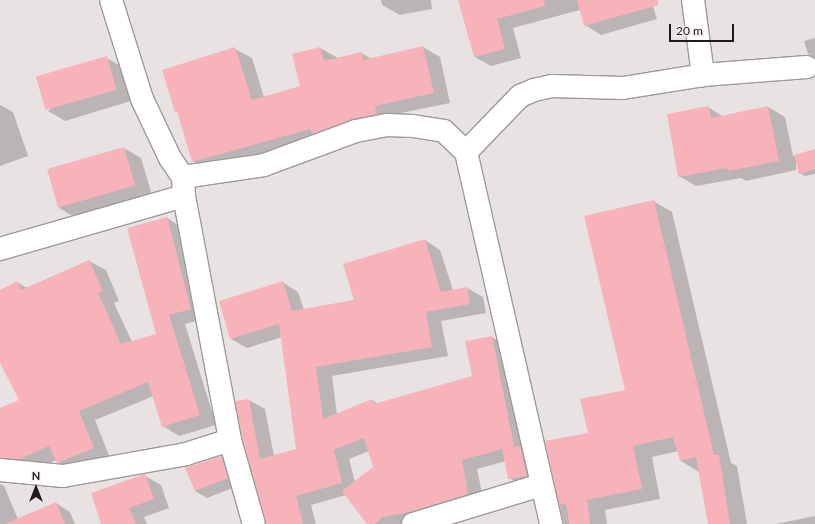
<!DOCTYPE html>
<style>
body{margin:0}
#map{position:relative;width:815px;height:524px;overflow:hidden;background:#e9e2e3;font-family:Lato,sans-serif}
div>[style]{position:absolute}
.shadow>*{inset:0;background:#0003}
.building>*{inset:0;background:#f8b2ba;transform-origin:0 0}
.roads{filter:drop-shadow(1px 0 #9f9999) drop-shadow(-1px 0 #9f9999) drop-shadow(0 1px #9f9999) drop-shadow(0 -1px #9f9999)}
.minor>*{height:22px;margin:-11px;padding:0 11px;transform-origin:11px;border-radius:11px;background:#fff}
span{translate:-50% -50%;white-space:nowrap;text-align:center;line-height:1.15;-webkit-text-stroke:4px #f6eff0;paint-order:stroke}
.north{position:absolute;left:16px;top:468px;width:40px;height:40px;-webkit-text-stroke:3px #f6eff0;paint-order:stroke;rotate:0deg;font-size:11px;font-weight:700;line-height:16px;text-align:center;color:#1d1b1b}
.north::after{content:'';display:block;margin:auto;width:14px;height:18px;background:#1d1b1b;clip-path:polygon(50% 0,100% 100%,50% 72%,0 100%)}
.scale{position:absolute;left:669px;top:24px;width:65px;height:18px;box-sizing:border-box;border:2px solid #1d1b1b;border-top:0;padding-left:5px;font-size:12px;line-height:14px;white-space:nowrap;color:#1d1b1b;-webkit-text-stroke:3px #f6eff0;paint-order:stroke}
</style>
<div id="map">
<div class="shadow">
<div style="clip-path:polygon(381px 0,431px 0,432px 9px,400px 15px,382px 5px)"></div>
<div style="clip-path:polygon(459px 0,651px 0,657px 19px,601px 35px,585px 25px,580px 10px,513px 28px,521px 58px,491px 66px,475px 57px)"></div>
<div style="clip-path:polygon(815px 38px,815px 58px,808px 54px,804px 41px)"></div>
<div style="clip-path:polygon(423px 47px,440px 57px,450px 103px,391px 115px,209px 171px,193px 161px,179px 113px,176px 111px,235px 49px,252px 58px,264px 97px,301px 87px,320px 48px,338px 58px,361px 53px,372px 59px)"></div>
<div style="clip-path:polygon(107px 58px,124px 68px,134px 100px,65px 121px,48px 111px)"></div>
<div style="clip-path:polygon(0 105px,13px 112px,28px 156px,0 166px)"></div>
<div style="clip-path:polygon(708px 107px,724px 117px,768px 107px,785px 117px,793px 156px,815px 150px,815px 174px,805px 176px,799px 173px,796px 160px,796px 170px,746px 181px,741px 178px,696px 186px,679px 176px)"></div>
<div style="clip-path:polygon(124px 148px,141px 158px,152px 195px,76px 218px,59px 208px)"></div>
<div style="clip-path:polygon(653px 201px,672px 212px,731px 463px,737px 466px,747px 524px,709px 524px,699px 472px,681px 461px,678px 451px,652px 457px,660px 499px,605px 510px,607px 524px,564px 524px,546px 442px,589px 433px,626px 390px)"></div>
<div style="clip-path:polygon(167px 218px,183px 228px,207px 318px,185px 324px,216px 425px,179px 436px,163px 426px,154px 396px,95px 420px,110px 458px,74px 472px,56px 460px,37px 468px,16px 467px,0 457px,0 409px,20px 400px,0 360px,0 291px,17px 282px,27px 288px,89px 261px,106px 270px,119px 301px,114px 303px,132px 342px,157px 334px)"></div>
<div style="clip-path:polygon(evenodd,425px 240px,440px 250px,453px 290px,467px 288px,483px 297px,486px 313px,441px 321px,448px 356px,332px 376px,337px 415px,372px 400px,378px 404px,473px 377px,492px 337px,508px 347px,542px 484px,525px 488px,509px 478px,506px 461px,477px 469px,484px 503px,407px 524px,369px 524px,346px 495px,311px 505px,316px 524px,266px 524px,249px 400px,265px 409px,274px 456px,297px 450px,282px 337px,247px 348px,231px 339px,282px 282px,298px 292px,304px 310px,355px 301px,425px 240px,369px 451px,374px 467px,355px 482px,349px 459px,369px 451px)"></div>
<div style="clip-path:polygon(221px 457px,233px 464px,240px 485px,207px 498px,195px 491px)"></div>
<div style="clip-path:polygon(145px 476px,161px 485px,169px 508px,144px 517px,147px 524px,102px 524px)"></div>
<div style="clip-path:polygon(0 484px,4px 486px,18px 519px,56px 503px,70px 512px,75px 524px,0 524px)"></div>
<div style="clip-path:polygon(815px 516px,815px 524px,776px 524px)"></div>
</div>
<div class="building">
<div style="clip-path:polygon(458px 0,544px 0,545px 6px,497px 19px,505px 49px,474px 57px)"></div>
<div style="clip-path:polygon(577px 0,658px 0,658px 5px,584px 26px)"></div>
<div style="clip-path:polygon(423px 46px,434px 93px,375px 106px,377px 114px,352px 119px,312px 134px,310px 129px,192px 162px,177px 111px,175px 112px,162px 70px,235px 47px,252px 100px,300px 86px,292px 54px,320px 47px,324px 61px,362px 52px,363px 60px)"></div>
<div style="left:107px;top:56px;width:35px;height:74px;rotate:74deg"></div>
<div style="clip-path:polygon(708px 106px,711px 118px,768px 106px,779px 161px,728px 171px,727px 168px,678px 177px,667px 114px)"></div>
<div style="left:124px;top:147px;width:40px;height:80px;rotate:74deg"></div>
<div style="clip-path:polygon(815px 149px,815px 169px,799px 174px,794px 155px)"></div>
<div style="clip-path:polygon(654px 200px,714px 455px,719px 455px,730px 524px,708px 524px,696px 457px,680px 461px,673px 437px,633px 446px,642px 489px,587px 500px,590px 524px,569px 524px,566px 503px,559px 505px,545px 441px,588px 433px,580px 399px,625px 390px,584px 216px)"></div>
<div style="clip-path:polygon(167px 217px,191px 309px,169px 315px,200px 415px,162px 427px,148px 382px,79px 411px,94px 448px,57px 463px,49px 446px,20px 459px,0 458px,0 408px,19px 400px,0 363px,0 290px,17px 281px,21px 290px,89px 260px,103px 291px,98px 293px,121px 344px,156px 334px,127px 228px)"></div>
<div style="clip-path:polygon(425px 239px,441px 292px,467px 287px,470px 304px,426px 312px,432px 347px,316px 367px,323px 419px,372px 399px,374px 404px,472px 376px,465px 341px,492px 336px,514px 446px,507px 448px,520px 446px,527px 476px,508px 479px,502px 449px,462px 460px,468px 494px,410px 512px,383px 517px,374px 524px,367px 524px,342px 491px,373px 467px,364px 438px,334px 450px,342px 483px,296px 496px,303px 524px,266px 524px,242px 437px,235px 401px,249px 399px,260px 459px,296px 449px,279px 324px,230px 339px,219px 301px,283px 281px,292px 311px,354px 300px,343px 264px)"></div>
<div style="clip-path:polygon(222px 456px,228px 478px,195px 491px,185px 468px)"></div>
<div style="clip-path:polygon(145px 474px,154px 499px,129px 508px,136px 524px,101px 524px,91px 493px)"></div>
<div style="clip-path:polygon(56px 502px,65px 524px,5px 524px)"></div>
</div>
<div class="roads">
<div class="minor">
<div style="left:111px;top:0;width:104px;rotate:72.6deg"></div>
<div style="left:142px;top:99px;width:65px;rotate:64.6deg"></div>
<div style="left:170px;top:158px;width:23px;rotate:56deg"></div>
<div style="left:183px;top:177px;width:19px;rotate:87deg"></div>
<div style="left:184px;top:196px;width:248px;rotate:79.3deg"></div>
<div style="left:230px;top:440px;width:87px;rotate:74.1deg"></div>
<div style="left:693px;top:0;width:76px;rotate:82.4deg"></div>
<div style="left:466px;top:152px;width:78px;rotate:-46deg"></div>
<div style="left:520px;top:96px;width:15px;rotate:-23deg"></div>
<div style="left:534px;top:90px;width:17px;rotate:-13deg"></div>
<div style="left:551px;top:86px;width:72px;rotate:1.6deg"></div>
<div style="left:623px;top:88px;width:81px;rotate:-9.2deg"></div>
<div style="left:703px;top:75px;width:104px;rotate:-4.4deg"></div>
<div style="left:183px;top:177px;width:82px;rotate:-8.4deg"></div>
<div style="left:264px;top:165px;width:98px;rotate:-20.3deg"></div>
<div style="left:356px;top:131px;width:32px;rotate:-11deg"></div>
<div style="left:387px;top:125px;width:26px;rotate:2deg"></div>
<div style="left:413px;top:126px;width:31px;rotate:9deg"></div>
<div style="left:444px;top:131px;width:30px;rotate:44deg"></div>
<div style="left:466px;top:152px;width:382px;rotate:77.1deg"></div>
<div style="left:0;top:249px;width:191px;rotate:-16.1deg"></div>
<div style="left:0;top:470px;width:63px;rotate:5.4deg"></div>
<div style="left:63px;top:476px;width:125px;rotate:-10.1deg"></div>
<div style="left:186px;top:454px;width:46px;rotate:-17.7deg"></div>
<div style="left:413px;top:524px;width:134px;rotate:-16.9deg"></div>
</div>
</div>
<div class="north">N</div>
<div class="scale">20 m</div>
</div>
